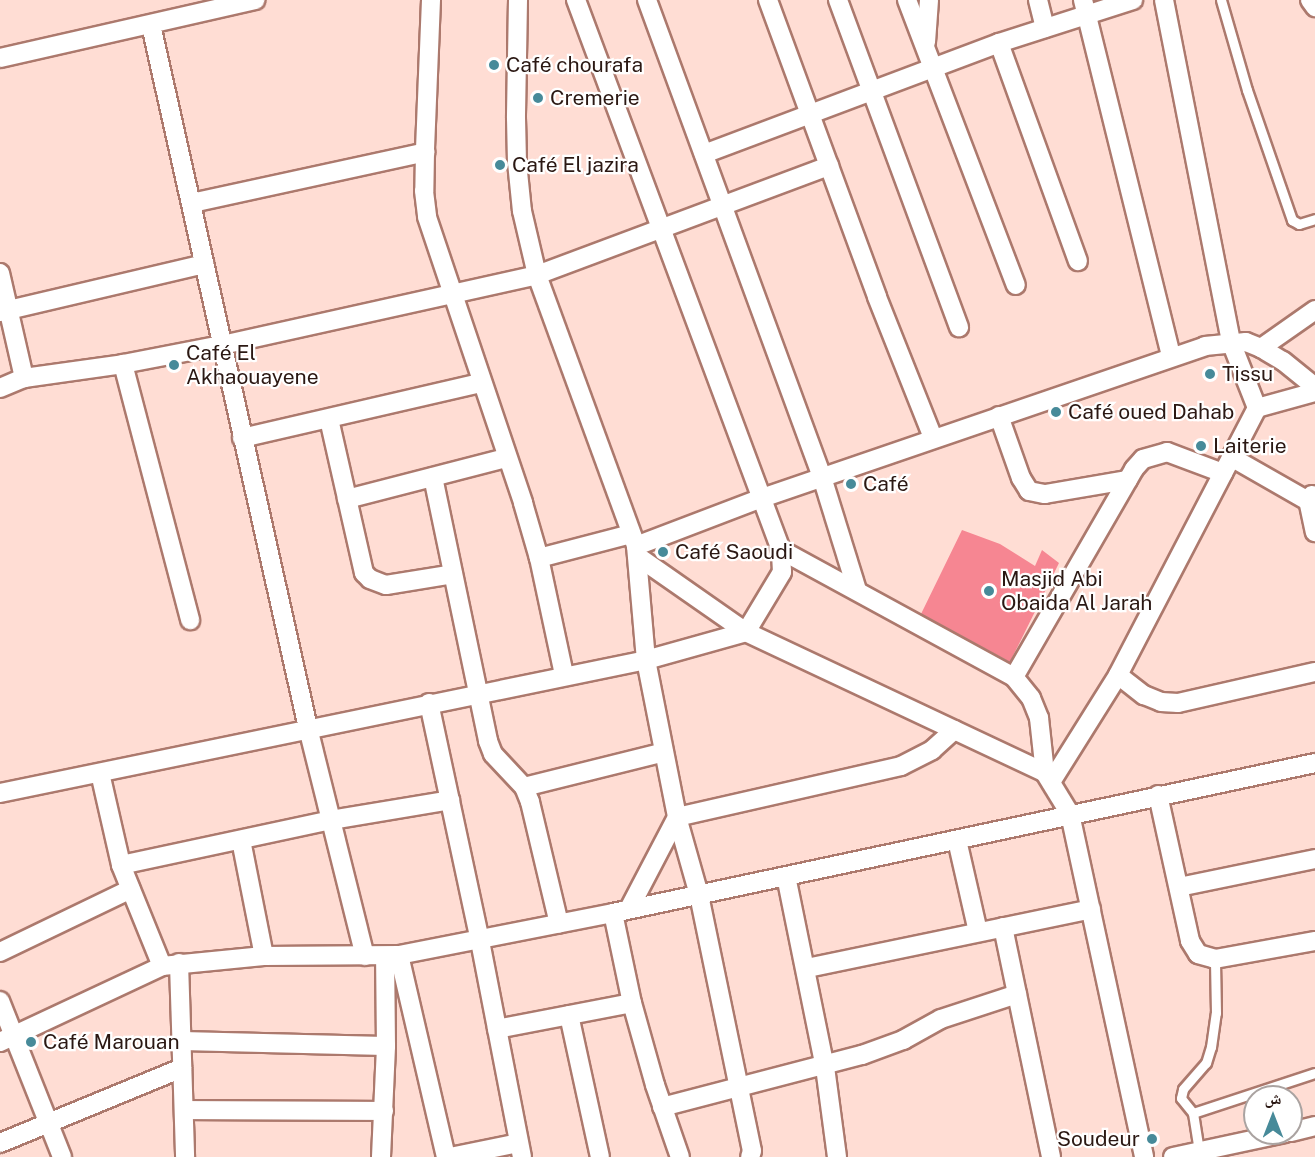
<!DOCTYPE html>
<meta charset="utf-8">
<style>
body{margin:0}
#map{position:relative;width:1315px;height:1157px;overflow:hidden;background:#ffddd4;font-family:"Public Sans","Noto Naskh Arabic",sans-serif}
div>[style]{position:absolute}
.building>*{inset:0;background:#f68692}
.roads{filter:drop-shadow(2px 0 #ac796d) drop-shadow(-2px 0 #ac796d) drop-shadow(0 2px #ac796d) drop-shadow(0 -2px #ac796d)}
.lane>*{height:9px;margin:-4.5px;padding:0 4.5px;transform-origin:4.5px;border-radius:4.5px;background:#fff}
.street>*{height:18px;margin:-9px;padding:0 9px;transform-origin:9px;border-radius:9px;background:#fff}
.dots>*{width:16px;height:16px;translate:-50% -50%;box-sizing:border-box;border:3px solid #fff;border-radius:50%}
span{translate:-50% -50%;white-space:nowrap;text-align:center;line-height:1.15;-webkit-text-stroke:4.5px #fff;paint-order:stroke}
.poi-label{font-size:21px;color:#2b1813}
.left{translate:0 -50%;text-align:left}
.right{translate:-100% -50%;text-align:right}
.north{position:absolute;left:1243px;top:1085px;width:60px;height:60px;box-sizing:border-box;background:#fff;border:2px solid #aaa3a1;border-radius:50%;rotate:0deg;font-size:16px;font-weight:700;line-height:24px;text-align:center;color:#2b1813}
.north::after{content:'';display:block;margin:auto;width:21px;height:27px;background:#478a99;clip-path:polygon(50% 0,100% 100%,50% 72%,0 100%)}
</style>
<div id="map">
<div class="building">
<div style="clip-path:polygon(962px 530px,1000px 544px,1035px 566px,1042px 550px,1059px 563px,1010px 662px,921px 614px)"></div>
</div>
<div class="roads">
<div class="lane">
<div style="left:1221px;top:0;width:94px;rotate:73.9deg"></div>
<div style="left:1247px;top:90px;width:138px;rotate:70.9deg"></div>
<div style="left:1292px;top:220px;width:8px;rotate:30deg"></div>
<div style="left:1299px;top:224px;width:17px;rotate:-17deg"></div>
<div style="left:1193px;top:1113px;width:128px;rotate:-18.2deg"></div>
<div style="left:1199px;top:1151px;width:38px;rotate:-99deg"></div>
<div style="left:1193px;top:1113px;width:19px;rotate:-129deg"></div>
<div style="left:1181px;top:1098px;width:9px;rotate:-77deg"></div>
<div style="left:1183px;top:1089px;width:35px;rotate:-49deg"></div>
<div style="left:1206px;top:1063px;width:17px;rotate:-73deg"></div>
<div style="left:1211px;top:1047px;width:34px;rotate:-82deg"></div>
<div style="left:1216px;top:1013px;width:54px;rotate:-91.1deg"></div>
</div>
<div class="street">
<div style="left:431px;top:0;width:152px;rotate:92.3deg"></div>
<div style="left:425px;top:152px;width:39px;rotate:91deg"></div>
<div style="left:424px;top:191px;width:26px;rotate:83deg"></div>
<div style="left:427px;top:217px;width:302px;rotate:71.4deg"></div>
<div style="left:523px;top:503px;width:57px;rotate:73.8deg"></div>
<div style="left:539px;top:558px;width:120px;rotate:77.9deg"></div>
<div style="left:518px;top:0;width:118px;rotate:91deg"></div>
<div style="left:516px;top:118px;width:44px;rotate:88.7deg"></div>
<div style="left:517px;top:162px;width:49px;rotate:84.2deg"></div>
<div style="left:522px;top:211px;width:66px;rotate:76.8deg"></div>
<div style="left:537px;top:275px;width:289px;rotate:69.9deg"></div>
<div style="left:636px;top:546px;width:114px;rotate:85deg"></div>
<div style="left:646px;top:660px;width:160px;rotate:78.8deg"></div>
<div style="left:677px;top:817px;width:81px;rotate:74.2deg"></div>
<div style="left:699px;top:895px;width:261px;rotate:78.3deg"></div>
<div style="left:752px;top:1151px;width:6px;rotate:108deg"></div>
<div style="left:647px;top:0;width:508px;rotate:69.85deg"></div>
<div style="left:822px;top:477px;width:118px;rotate:72.8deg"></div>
<div style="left:768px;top:0;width:316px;rotate:69.8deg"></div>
<div style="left:877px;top:297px;width:152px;rotate:68.3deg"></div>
<div style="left:838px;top:0;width:349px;rotate:69.7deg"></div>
<div style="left:907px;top:0;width:305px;rotate:69.1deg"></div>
<div style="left:1038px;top:0;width:29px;rotate:76deg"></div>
<div style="left:1083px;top:0;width:367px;rotate:76.1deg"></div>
<div style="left:1164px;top:0;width:349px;rotate:78.9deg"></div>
<div style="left:1231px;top:342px;width:71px;rotate:68.5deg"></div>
<div style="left:1310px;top:0;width:9px;rotate:54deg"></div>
<div style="left:151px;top:25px;width:720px;rotate:77.41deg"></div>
<div style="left:308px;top:728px;width:235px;rotate:76deg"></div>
<div style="left:926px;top:42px;width:42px;rotate:-85.9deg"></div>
<div style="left:999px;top:43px;width:232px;rotate:70.1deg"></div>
<div style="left:0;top:58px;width:262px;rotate:-12.8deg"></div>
<div style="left:704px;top:154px;width:315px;rotate:-20.6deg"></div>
<div style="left:999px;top:43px;width:141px;rotate:-17.8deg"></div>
<div style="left:192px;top:203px;width:239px;rotate:-12.3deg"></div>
<div style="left:0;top:273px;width:108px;rotate:77.1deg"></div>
<div style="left:0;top:312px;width:210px;rotate:-13.2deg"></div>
<div style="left:1261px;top:348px;width:66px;rotate:-35.1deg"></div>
<div style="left:123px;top:364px;width:265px;rotate:75.3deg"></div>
<div style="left:0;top:388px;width:26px;rotate:-23deg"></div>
<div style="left:24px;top:378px;width:100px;rotate:-8deg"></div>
<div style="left:123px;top:364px;width:101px;rotate:-10.9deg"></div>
<div style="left:222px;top:345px;width:323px;rotate:-12.5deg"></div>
<div style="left:537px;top:275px;width:312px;rotate:-20.5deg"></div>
<div style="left:999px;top:416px;width:66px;rotate:70.5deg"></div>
<div style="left:1021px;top:478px;width:15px;rotate:58deg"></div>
<div style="left:1029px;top:491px;width:16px;rotate:11deg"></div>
<div style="left:1045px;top:494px;width:84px;rotate:-9.6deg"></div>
<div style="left:329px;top:419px;width:158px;rotate:77.2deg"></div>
<div style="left:364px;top:573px;width:8px;rotate:45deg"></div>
<div style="left:370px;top:579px;width:17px;rotate:21deg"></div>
<div style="left:386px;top:585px;width:68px;rotate:-9.3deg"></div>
<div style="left:242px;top:438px;width:245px;rotate:-13deg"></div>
<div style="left:1231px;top:457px;width:97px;rotate:29.7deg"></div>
<div style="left:433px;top:477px;width:270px;rotate:78.2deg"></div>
<div style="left:488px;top:741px;width:14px;rotate:69deg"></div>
<div style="left:493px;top:754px;width:45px;rotate:46.8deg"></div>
<div style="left:524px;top:787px;width:16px;rotate:68deg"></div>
<div style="left:530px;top:802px;width:125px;rotate:76.6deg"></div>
<div style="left:1312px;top:495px;width:6px;rotate:129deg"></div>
<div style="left:1308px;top:500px;width:33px;rotate:78deg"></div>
<div style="left:347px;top:499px;width:164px;rotate:-14.5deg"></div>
<div style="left:636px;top:546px;width:135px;rotate:-20.9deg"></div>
<div style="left:762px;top:498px;width:468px;rotate:-18.9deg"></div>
<div style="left:1205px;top:346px;width:41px;rotate:-5.6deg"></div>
<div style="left:1246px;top:342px;width:16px;rotate:22deg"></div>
<div style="left:1261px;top:348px;width:26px;rotate:31deg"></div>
<div style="left:1283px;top:361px;width:41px;rotate:39.1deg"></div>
<div style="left:781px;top:550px;width:265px;rotate:28.6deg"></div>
<div style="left:1014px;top:677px;width:27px;rotate:51deg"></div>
<div style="left:1031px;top:698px;width:22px;rotate:68deg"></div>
<div style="left:1039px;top:718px;width:55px;rotate:83.8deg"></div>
<div style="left:637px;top:556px;width:133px;rotate:34.9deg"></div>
<div style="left:746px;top:632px;width:331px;rotate:25.2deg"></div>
<div style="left:1045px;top:773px;width:48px;rotate:58.6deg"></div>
<div style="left:1070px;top:814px;width:351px;rotate:77.8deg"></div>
<div style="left:539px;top:558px;width:95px;rotate:-14.6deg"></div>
<div style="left:1118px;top:675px;width:33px;rotate:38deg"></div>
<div style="left:1144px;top:695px;width:18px;rotate:22deg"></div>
<div style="left:1161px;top:702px;width:17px;rotate:3deg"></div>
<div style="left:1178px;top:703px;width:140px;rotate:-12.8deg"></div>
<div style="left:1014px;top:677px;width:240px;rotate:-60deg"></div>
<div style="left:1134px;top:469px;width:13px;rotate:-48deg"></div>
<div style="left:1143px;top:459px;width:25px;rotate:-16deg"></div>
<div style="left:1167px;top:452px;width:60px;rotate:20.6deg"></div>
<div style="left:429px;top:703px;width:243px;rotate:77.9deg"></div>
<div style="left:480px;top:941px;width:220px;rotate:79deg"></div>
<div style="left:100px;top:773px;width:94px;rotate:77.1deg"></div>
<div style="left:121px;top:865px;width:109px;rotate:67.9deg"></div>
<div style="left:1051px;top:782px;width:126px;rotate:-57.9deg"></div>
<div style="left:1118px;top:675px;width:301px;rotate:-62.5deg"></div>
<div style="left:1257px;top:408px;width:60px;rotate:-15.4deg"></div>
<div style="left:524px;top:787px;width:144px;rotate:-14deg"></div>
<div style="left:0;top:793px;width:660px;rotate:-11.63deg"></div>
<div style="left:646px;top:660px;width:104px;rotate:-15.6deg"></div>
<div style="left:746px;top:632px;width:70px;rotate:-59deg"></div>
<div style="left:782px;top:572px;width:22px;rotate:-93deg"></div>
<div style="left:781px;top:550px;width:587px;rotate:-110.44deg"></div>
<div style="left:1158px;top:795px;width:149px;rotate:77.6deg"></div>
<div style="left:1190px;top:941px;width:15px;rotate:58deg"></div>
<div style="left:1198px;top:954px;width:18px;rotate:16deg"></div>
<div style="left:1215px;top:959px;width:102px;rotate:-10.2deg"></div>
<div style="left:241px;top:840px;width:118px;rotate:78.8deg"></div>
<div style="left:957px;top:840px;width:94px;rotate:77.1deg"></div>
<div style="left:121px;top:865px;width:215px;rotate:-12.1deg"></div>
<div style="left:331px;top:820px;width:121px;rotate:-9.5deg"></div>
<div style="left:786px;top:876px;width:195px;rotate:78.5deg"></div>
<div style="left:825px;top:1067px;width:91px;rotate:82.4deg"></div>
<div style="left:1179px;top:887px;width:139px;rotate:-11.6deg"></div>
<div style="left:629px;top:909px;width:104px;rotate:-62.4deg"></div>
<div style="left:677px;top:817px;width:230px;rotate:-12.8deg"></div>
<div style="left:901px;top:766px;width:35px;rotate:-27deg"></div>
<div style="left:932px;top:750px;width:30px;rotate:-42deg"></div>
<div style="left:613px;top:913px;width:92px;rotate:78.1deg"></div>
<div style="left:632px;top:1003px;width:85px;rotate:74.3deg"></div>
<div style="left:655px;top:1085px;width:76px;rotate:70.9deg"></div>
<div style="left:1003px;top:927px;width:235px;rotate:78.2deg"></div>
<div style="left:0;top:952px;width:145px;rotate:-25.7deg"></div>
<div style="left:399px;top:955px;width:207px;rotate:76.9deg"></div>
<div style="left:179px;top:963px;width:194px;rotate:88.2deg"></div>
<div style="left:807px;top:968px;width:290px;rotate:-11.7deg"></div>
<div style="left:0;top:1001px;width:168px;rotate:68.3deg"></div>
<div style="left:569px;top:1015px;width:145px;rotate:77.7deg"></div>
<div style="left:497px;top:1029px;width:137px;rotate:-10.9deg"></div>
<div style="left:181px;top:1041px;width:205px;rotate:1.4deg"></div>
<div style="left:0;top:1042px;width:179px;rotate:-25.1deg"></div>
<div style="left:162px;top:966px;width:102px;rotate:-5.6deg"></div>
<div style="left:264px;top:956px;width:135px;rotate:-0.4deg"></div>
<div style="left:399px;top:955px;width:218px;rotate:-11.1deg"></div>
<div style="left:613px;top:913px;width:718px;rotate:-12.06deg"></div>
<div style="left:662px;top:1107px;width:207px;rotate:-14.6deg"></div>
<div style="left:862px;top:1055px;width:44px;rotate:-20.1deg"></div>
<div style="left:903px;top:1040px;width:43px;rotate:-28.9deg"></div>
<div style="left:941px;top:1019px;width:80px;rotate:-18.2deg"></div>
<div style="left:184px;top:1110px;width:200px;rotate:0.3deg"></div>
<div style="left:1291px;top:1132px;width:25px;rotate:-14deg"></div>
<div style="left:0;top:1143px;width:197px;rotate:-22.4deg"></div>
<div style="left:381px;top:1157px;width:111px;rotate:-87.4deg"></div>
<div style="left:386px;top:1046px;width:90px;rotate:-90.6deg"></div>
<div style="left:450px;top:1157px;width:70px;rotate:-11.5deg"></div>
<div style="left:1173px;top:1157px;width:115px;rotate:-12.1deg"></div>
</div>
</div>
<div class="dots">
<div style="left:494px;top:65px;background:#478a99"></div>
<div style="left:538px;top:98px;background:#478a99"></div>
<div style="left:500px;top:165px;background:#478a99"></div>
<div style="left:174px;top:365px;background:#478a99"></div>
<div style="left:1210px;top:374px;background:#478a99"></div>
<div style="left:1056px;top:412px;background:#478a99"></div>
<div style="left:1201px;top:446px;background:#478a99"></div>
<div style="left:851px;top:484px;background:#478a99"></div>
<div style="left:663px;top:552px;background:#478a99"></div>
<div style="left:989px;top:591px;background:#478a99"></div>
<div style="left:31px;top:1042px;background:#478a99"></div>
<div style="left:1152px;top:1139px;background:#478a99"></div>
</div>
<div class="poi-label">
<span class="left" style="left:506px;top:65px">Café chourafa</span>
<span class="left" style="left:550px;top:98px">Cremerie</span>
<span class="left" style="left:512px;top:165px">Café El jazira</span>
<span class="left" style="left:186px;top:365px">Café El<br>Akhaouayene</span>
<span class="left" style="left:1222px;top:374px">Tissu</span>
<span class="left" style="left:1068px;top:412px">Café oued Dahab</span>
<span class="left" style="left:1213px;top:446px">Laiterie</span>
<span class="left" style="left:863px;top:484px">Café</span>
<span class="left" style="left:675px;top:552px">Café Saoudi</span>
<span class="left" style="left:1001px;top:591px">Masjid Abi<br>Obaida Al Jarah</span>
<span class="left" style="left:43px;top:1042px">Café Marouan</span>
<span class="right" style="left:1140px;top:1139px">Soudeur</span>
</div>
<div class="north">ش</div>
</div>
